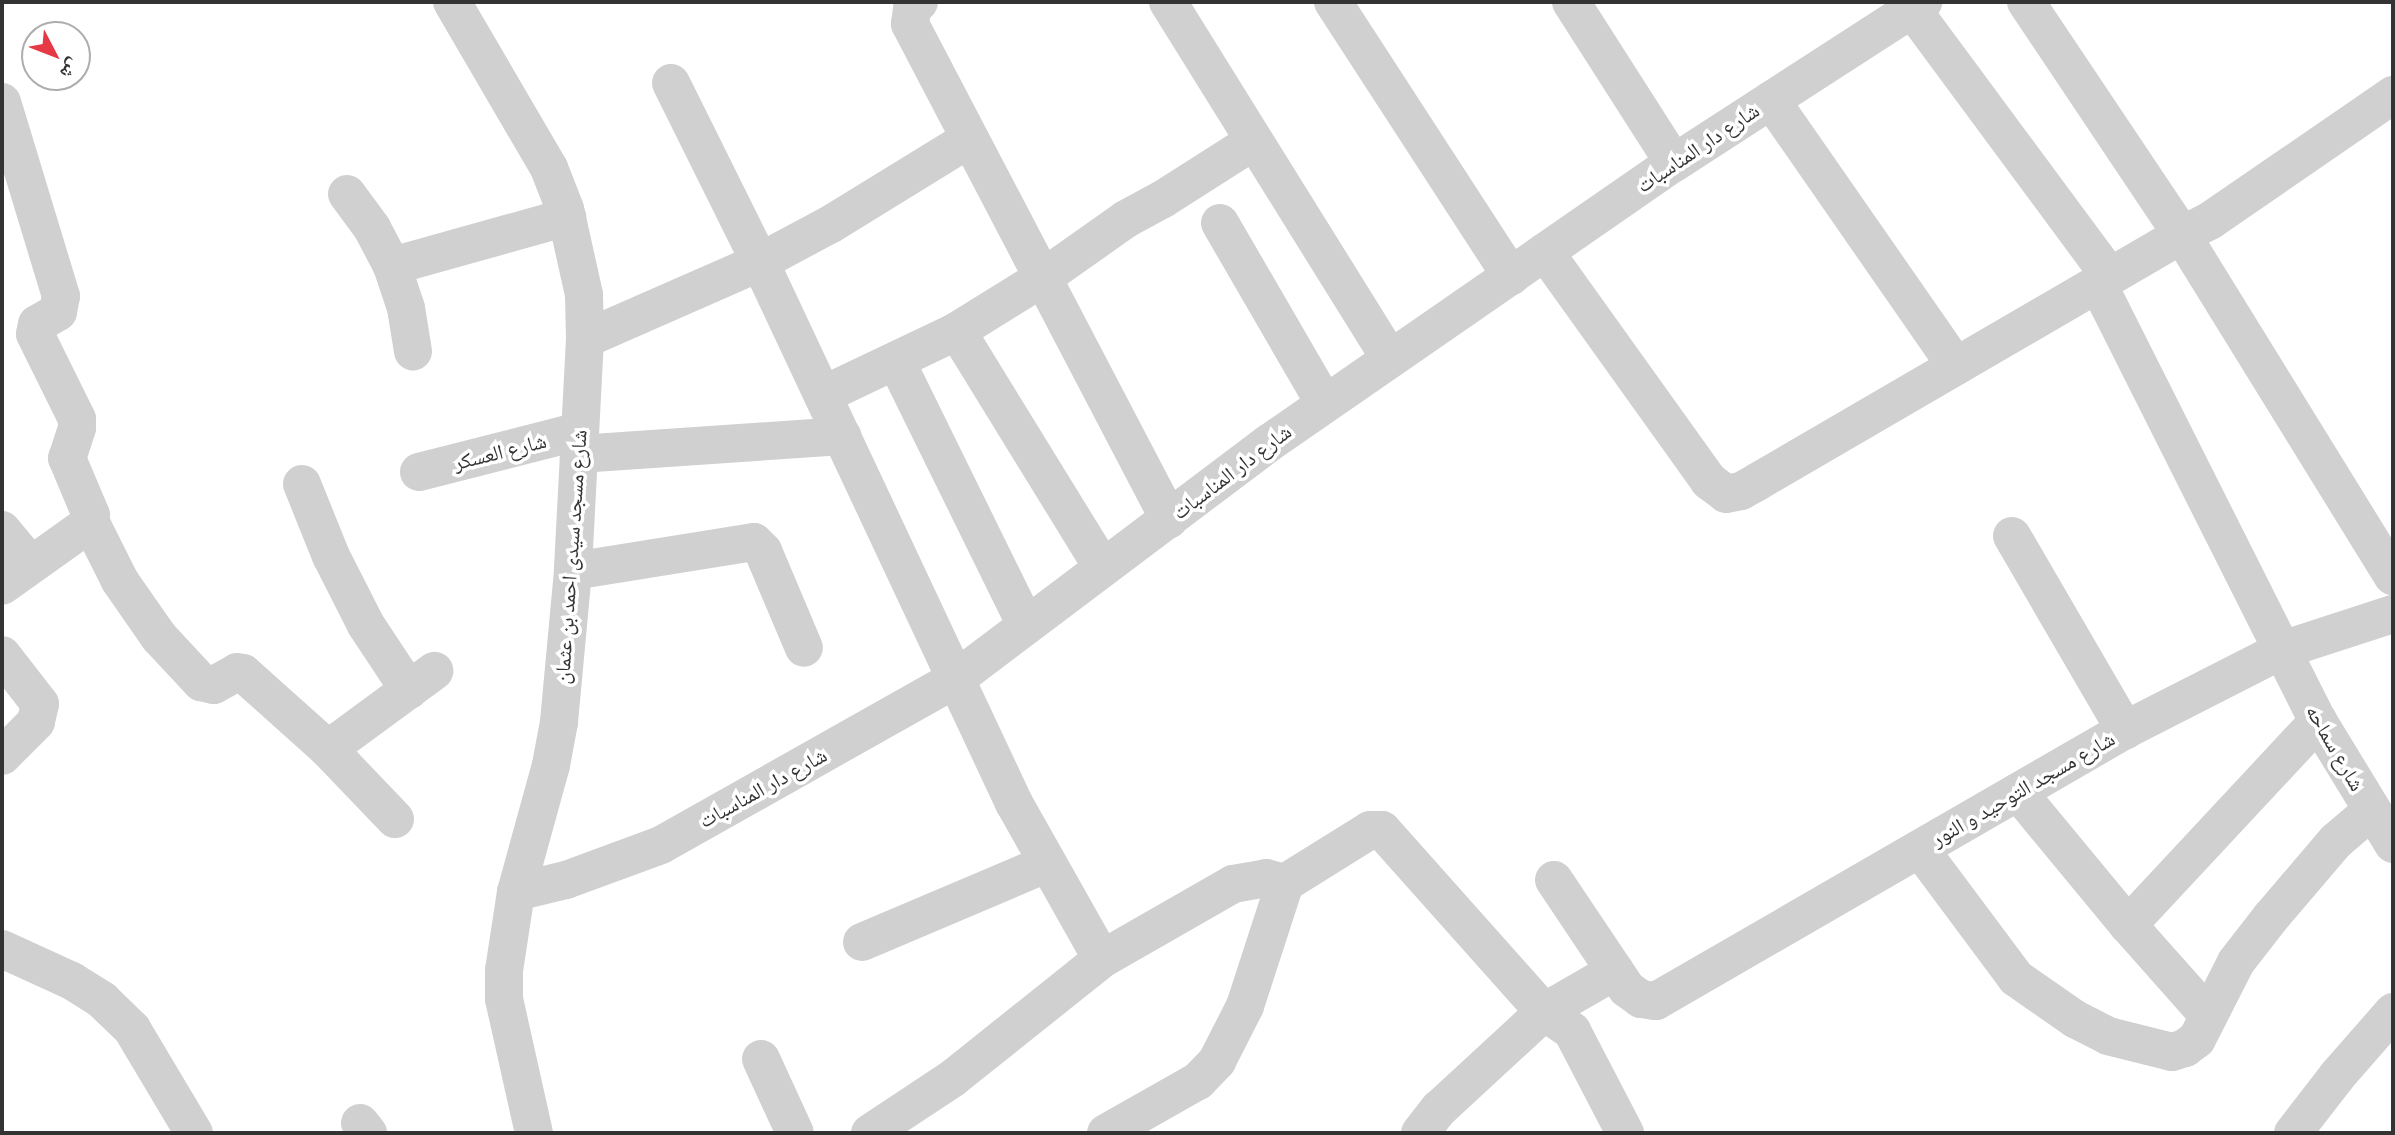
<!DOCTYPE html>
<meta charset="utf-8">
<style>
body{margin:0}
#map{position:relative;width:2395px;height:1135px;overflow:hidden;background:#fff;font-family:"Roboto Condensed","Noto Naskh Arabic",sans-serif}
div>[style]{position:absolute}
.minor>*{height:38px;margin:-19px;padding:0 19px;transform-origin:19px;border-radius:19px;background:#d0d0d0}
span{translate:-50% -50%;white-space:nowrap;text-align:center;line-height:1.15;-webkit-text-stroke:7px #fff;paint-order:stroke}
.street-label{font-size:21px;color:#333}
.frame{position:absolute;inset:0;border:4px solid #333;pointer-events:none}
.north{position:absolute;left:21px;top:21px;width:70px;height:70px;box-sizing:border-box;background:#fff;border:2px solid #adadad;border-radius:50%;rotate:132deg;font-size:19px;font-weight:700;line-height:28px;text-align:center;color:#333}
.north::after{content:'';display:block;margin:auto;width:24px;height:32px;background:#e63946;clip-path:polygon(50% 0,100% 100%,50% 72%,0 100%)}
</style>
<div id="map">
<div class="minor">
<div style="left:452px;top:2px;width:192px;rotate:59.7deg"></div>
<div style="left:549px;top:168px;width:44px;rotate:68.7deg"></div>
<div style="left:565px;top:209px;width:88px;rotate:77.5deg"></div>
<div style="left:584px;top:295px;width:44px;rotate:88.7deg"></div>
<div style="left:585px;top:339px;width:232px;rotate:93deg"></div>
<div style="left:573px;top:571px;width:152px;rotate:95.3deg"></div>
<div style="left:559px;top:722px;width:44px;rotate:100.5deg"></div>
<div style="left:551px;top:765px;width:132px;rotate:105.4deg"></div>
<div style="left:516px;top:892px;width:79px;rotate:98.7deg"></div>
<div style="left:504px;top:970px;width:29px;rotate:90deg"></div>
<div style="left:504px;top:999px;width:137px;rotate:77.4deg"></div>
<div style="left:919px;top:2px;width:10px;rotate:135deg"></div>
<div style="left:912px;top:9px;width:15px;rotate:98deg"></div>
<div style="left:910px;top:24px;width:559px;rotate:62.38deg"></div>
<div style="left:1168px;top:2px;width:420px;rotate:58.1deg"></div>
<div style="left:1333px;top:2px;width:327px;rotate:57deg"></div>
<div style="left:1571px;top:2px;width:191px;rotate:57.4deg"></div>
<div style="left:2026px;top:2px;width:280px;rotate:56.2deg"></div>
<div style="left:2182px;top:235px;width:33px;rotate:-27deg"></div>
<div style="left:2211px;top:220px;width:221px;rotate:-34.5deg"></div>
<div style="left:1912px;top:9px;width:333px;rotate:53.5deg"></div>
<div style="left:671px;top:83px;width:200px;rotate:63.6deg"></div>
<div style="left:760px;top:262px;width:598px;rotate:64.85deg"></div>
<div style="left:1014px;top:803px;width:179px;rotate:60.6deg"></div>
<div style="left:1771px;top:100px;width:324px;rotate:55.2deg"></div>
<div style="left:2px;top:102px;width:203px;rotate:73.1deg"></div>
<div style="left:61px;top:296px;width:16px;rotate:101deg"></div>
<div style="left:58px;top:312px;width:24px;rotate:150deg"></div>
<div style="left:37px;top:324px;width:10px;rotate:101deg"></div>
<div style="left:35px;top:334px;width:95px;rotate:63.7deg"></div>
<div style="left:77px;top:419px;width:9px;rotate:90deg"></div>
<div style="left:77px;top:428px;width:32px;rotate:108deg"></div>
<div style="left:67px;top:458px;width:62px;rotate:67.2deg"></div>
<div style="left:91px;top:515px;width:12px;rotate:114deg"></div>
<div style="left:86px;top:526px;width:103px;rotate:144.5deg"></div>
<div style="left:347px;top:194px;width:42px;rotate:53.7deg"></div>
<div style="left:372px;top:228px;width:43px;rotate:62.2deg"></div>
<div style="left:392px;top:266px;width:44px;rotate:71.6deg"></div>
<div style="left:406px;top:308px;width:44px;rotate:80.8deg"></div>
<div style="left:1220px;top:223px;width:209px;rotate:59.9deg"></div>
<div style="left:1545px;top:252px;width:282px;rotate:54.4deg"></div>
<div style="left:1709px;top:481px;width:21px;rotate:37deg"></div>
<div style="left:1726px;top:494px;width:15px;rotate:-11deg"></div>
<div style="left:1741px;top:491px;width:18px;rotate:-29deg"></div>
<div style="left:1757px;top:482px;width:492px;rotate:-30.2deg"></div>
<div style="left:2182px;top:235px;width:401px;rotate:58.3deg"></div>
<div style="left:392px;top:266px;width:182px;rotate:-15.6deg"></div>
<div style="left:2098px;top:284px;width:489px;rotate:63.3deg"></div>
<div style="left:2318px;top:721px;width:144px;rotate:58.6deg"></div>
<div style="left:957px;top:331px;width:278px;rotate:58.4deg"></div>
<div style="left:585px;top:339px;width:191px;rotate:-23.7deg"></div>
<div style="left:760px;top:262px;width:81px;rotate:-28.2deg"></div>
<div style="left:831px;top:224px;width:162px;rotate:-31.6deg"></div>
<div style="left:896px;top:361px;width:294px;rotate:63.8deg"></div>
<div style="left:823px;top:395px;width:148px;rotate:-25.5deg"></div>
<div style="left:957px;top:331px;width:99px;rotate:-31.8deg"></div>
<div style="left:1041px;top:279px;width:104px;rotate:-35.2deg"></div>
<div style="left:1126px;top:219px;width:42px;rotate:-28.4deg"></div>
<div style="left:1163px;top:199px;width:108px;rotate:-32.5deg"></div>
<div style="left:579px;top:454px;width:264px;rotate:-3.9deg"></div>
<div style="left:419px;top:472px;width:166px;rotate:-14.3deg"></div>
<div style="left:302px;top:484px;width:78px;rotate:68.1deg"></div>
<div style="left:331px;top:556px;width:77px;rotate:63.1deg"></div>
<div style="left:366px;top:625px;width:78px;rotate:56.5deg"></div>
<div style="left:90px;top:521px;width:67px;rotate:63.4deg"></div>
<div style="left:120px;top:581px;width:68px;rotate:55.1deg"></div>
<div style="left:159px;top:637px;width:62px;rotate:47deg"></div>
<div style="left:201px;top:682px;width:13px;rotate:13deg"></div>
<div style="left:214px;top:685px;width:26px;rotate:-29deg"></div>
<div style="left:237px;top:672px;width:6px;rotate:9deg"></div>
<div style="left:243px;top:673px;width:114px;rotate:41.8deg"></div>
<div style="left:328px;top:749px;width:97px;rotate:46.3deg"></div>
<div style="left:2px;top:530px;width:45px;rotate:50.4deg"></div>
<div style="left:2012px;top:536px;width:225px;rotate:59.8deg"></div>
<div style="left:573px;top:571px;width:183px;rotate:-9.1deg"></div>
<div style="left:754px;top:542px;width:13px;rotate:45deg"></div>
<div style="left:763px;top:551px;width:105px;rotate:67.1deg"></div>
<div style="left:2px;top:655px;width:62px;rotate:52.2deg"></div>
<div style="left:40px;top:704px;width:18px;rotate:103deg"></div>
<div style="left:36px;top:722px;width:48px;rotate:135deg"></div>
<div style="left:328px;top:749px;width:132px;rotate:-36.3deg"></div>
<div style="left:2018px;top:792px;width:173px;rotate:50.4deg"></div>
<div style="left:2128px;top:925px;width:120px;rotate:48.4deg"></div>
<div style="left:1920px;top:849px;width:161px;rotate:53.3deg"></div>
<div style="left:2016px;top:978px;width:72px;rotate:34.8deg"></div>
<div style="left:2075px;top:1019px;width:37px;rotate:27deg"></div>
<div style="left:2108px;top:1036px;width:66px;rotate:14deg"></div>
<div style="left:2172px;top:1052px;width:14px;rotate:-17deg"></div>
<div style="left:2185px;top:1048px;width:15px;rotate:-37deg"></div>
<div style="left:2197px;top:1039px;width:86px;rotate:-63.1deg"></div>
<div style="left:2236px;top:962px;width:57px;rotate:-52.1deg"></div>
<div style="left:2271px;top:917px;width:100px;rotate:-49.5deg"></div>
<div style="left:2336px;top:841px;width:46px;rotate:-40.6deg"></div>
<div style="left:1554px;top:880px;width:131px;rotate:56.2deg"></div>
<div style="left:1627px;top:989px;width:17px;rotate:36deg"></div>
<div style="left:1641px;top:999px;width:15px;rotate:8deg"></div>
<div style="left:1656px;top:1001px;width:542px;rotate:-30.02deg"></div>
<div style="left:2125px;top:730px;width:176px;rotate:-27deg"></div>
<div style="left:2282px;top:650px;width:117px;rotate:-18deg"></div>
<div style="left:516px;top:892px;width:51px;rotate:-13.5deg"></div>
<div style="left:566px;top:880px;width:101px;rotate:-20.2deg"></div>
<div style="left:661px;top:845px;width:340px;rotate:-29.4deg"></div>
<div style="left:957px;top:678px;width:391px;rotate:-37deg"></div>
<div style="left:1269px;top:443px;width:492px;rotate:-34.7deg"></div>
<div style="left:1674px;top:163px;width:297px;rotate:-32.9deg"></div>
<div style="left:2128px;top:925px;width:279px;rotate:-47deg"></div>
<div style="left:862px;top:942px;width:200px;rotate:-23deg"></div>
<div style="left:2px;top:949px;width:77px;rotate:24.6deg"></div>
<div style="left:72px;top:981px;width:36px;rotate:32deg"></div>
<div style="left:102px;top:1000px;width:42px;rotate:44deg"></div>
<div style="left:132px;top:1029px;width:121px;rotate:59.2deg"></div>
<div style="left:761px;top:1059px;width:81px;rotate:65.3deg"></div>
<div style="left:360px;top:1123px;width:13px;rotate:51deg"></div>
<div style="left:870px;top:1133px;width:100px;rotate:-33.5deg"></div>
<div style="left:953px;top:1078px;width:191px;rotate:-38.6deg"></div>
<div style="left:1102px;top:959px;width:151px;rotate:-29.8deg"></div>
<div style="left:1233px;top:884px;width:34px;rotate:-10deg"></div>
<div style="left:1266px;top:878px;width:20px;rotate:15deg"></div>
<div style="left:1106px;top:1133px;width:106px;rotate:-29.5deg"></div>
<div style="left:1198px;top:1081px;width:28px;rotate:-46deg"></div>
<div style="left:1217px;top:1061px;width:62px;rotate:-63deg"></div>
<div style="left:1245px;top:1006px;width:129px;rotate:-72deg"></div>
<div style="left:1285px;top:883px;width:100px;rotate:-31.9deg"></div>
<div style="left:1370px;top:830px;width:12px"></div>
<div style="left:1382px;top:830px;width:244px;rotate:48.3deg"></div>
<div style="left:1544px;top:1012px;width:34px;rotate:34deg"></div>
<div style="left:1572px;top:1031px;width:115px;rotate:62.5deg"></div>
<div style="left:1420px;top:1133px;width:31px;rotate:-52deg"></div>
<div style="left:1439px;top:1109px;width:143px;rotate:-42.7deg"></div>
<div style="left:1544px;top:1012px;width:82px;rotate:-30deg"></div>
<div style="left:2293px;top:1133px;width:72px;rotate:-52.3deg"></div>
<div style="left:2337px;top:1076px;width:85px;rotate:-48.8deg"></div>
</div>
<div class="street-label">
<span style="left:1698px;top:148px;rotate:-34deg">شارع دار المناسبات</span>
<span style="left:500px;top:452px;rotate:-14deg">شارع العسكر</span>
<span style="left:1232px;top:472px;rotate:-37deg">شارع دار المناسبات</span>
<span style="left:571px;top:557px;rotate:-86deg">شارع مسجد سيدى احمد بن عثمان</span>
<span style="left:2335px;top:748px;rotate:60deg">شارع سماحه</span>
<span style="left:763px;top:788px;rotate:-29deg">شارع دار المناسبات</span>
<span style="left:2023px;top:789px;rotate:-30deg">شارع مسجد التوحيد و النور</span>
</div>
<div class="frame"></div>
<div class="north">ش</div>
</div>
